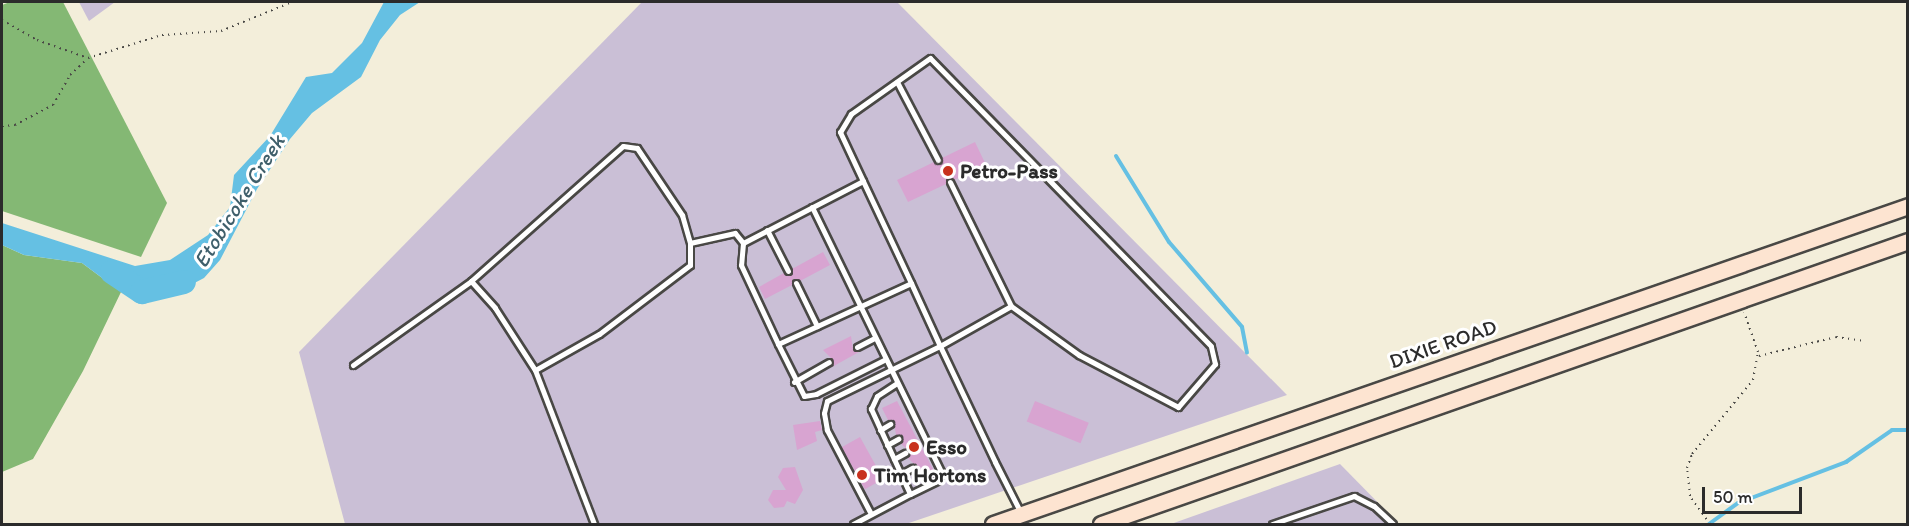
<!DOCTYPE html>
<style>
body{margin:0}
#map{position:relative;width:1909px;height:526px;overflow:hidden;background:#f3eeda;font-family:Itim,sans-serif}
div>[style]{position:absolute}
.industrial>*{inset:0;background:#cabfd6}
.forest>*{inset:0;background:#84b874}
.water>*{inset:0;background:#65c0e3}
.stream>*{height:4px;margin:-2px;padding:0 2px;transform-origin:2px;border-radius:2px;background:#65c0e3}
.river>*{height:24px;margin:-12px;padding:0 12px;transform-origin:12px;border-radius:12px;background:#65c0e3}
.building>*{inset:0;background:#d8a4d1;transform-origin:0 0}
.path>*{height:2px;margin-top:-1px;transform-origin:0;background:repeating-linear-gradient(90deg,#494845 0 1.5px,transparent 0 6px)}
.roads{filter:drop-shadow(2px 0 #494845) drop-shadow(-2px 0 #494845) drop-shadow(0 2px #494845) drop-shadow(0 -2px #494845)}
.lane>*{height:5px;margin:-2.5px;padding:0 2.5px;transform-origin:2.5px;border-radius:2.5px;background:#fff}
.secondary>*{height:15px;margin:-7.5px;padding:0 7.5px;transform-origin:7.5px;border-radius:7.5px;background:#fde4d1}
.dots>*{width:16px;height:16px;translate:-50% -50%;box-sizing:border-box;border:3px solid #fff;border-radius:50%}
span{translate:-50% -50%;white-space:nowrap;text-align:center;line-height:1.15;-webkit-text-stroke:6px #fff;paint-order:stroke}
.poi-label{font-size:21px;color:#2b2b2b;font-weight:700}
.left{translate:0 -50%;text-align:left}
.street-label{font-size:21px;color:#2b2b2b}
.water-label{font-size:22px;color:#3f5f6b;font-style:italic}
.frame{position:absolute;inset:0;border:3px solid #2b2b2b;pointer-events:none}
.scale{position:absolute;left:1702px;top:487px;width:100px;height:27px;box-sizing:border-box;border:3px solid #2b2b2b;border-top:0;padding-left:8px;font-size:18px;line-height:21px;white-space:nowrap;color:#2b2b2b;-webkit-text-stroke:4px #fff;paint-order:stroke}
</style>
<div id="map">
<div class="industrial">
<div style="clip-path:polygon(79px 2px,115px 2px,89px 21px)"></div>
<div style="clip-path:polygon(642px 2px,897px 2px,1287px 395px,906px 524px,345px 524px,299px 352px)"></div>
<div style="clip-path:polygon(1340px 464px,1399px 524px,1171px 524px)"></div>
</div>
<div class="forest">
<div style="clip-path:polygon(10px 2px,63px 2px,167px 203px,141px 257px,2px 211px,2px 5px)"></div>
<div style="clip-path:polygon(2px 245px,24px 255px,82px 263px,121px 292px,83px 371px,33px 459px,2px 472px)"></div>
</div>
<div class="water">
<div style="clip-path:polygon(384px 2px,420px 2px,400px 15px,380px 40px,361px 77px,312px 113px,290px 139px,257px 189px,220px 260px,204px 278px,183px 289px,121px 292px,82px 263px,24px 255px,2px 245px,2px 223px,135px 266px,170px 260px,208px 235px,230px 207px,234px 175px,270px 136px,306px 77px,332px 73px,362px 43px)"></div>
</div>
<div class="stream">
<div style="left:1116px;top:156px;width:101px;rotate:58.4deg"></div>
<div style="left:1169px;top:242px;width:112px;rotate:49.3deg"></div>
<div style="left:1242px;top:327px;width:26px;rotate:79deg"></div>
<div style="left:1709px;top:524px;width:36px;rotate:-36deg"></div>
<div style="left:1738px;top:503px;width:116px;rotate:-20.8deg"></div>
<div style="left:1846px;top:462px;width:56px;rotate:-34.8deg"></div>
<div style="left:1892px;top:430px;width:16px"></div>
</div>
<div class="river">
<div style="left:112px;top:272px;width:36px;rotate:34deg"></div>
<div style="left:142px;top:292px;width:43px;rotate:-13.4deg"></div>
</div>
<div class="building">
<div style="clip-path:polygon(975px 142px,986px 165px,954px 180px,948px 177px,946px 184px,908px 202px,897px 180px,934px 162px,940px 165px,942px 158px)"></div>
<div style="clip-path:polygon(823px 252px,830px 265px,800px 281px,793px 279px,792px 285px,765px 299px,759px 287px,784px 273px,791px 275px,792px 269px)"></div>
<div style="clip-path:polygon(851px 336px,853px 350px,859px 352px,832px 367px,833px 360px,823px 350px)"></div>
<div style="clip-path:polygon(897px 401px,934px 471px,918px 479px,916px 466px,907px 457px,909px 451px,900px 443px,902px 437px,896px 435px,894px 422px,888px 420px,882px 408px)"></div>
<div style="left:1035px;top:401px;width:58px;height:22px;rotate:22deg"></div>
<div style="clip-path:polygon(820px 421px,822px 430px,815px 432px,817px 441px,797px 450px,793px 425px)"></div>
<div style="left:860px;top:437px;width:48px;height:21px;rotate:61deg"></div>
<div style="clip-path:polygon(795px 467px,803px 490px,795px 504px,787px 501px,784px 507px,774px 508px,768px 500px,773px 490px,786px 490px,778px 477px,783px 468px)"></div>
</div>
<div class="path">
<div style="left:2px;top:20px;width:40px;rotate:29.7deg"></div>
<div style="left:37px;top:40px;width:54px;rotate:19.4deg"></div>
<div style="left:88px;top:58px;width:77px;rotate:-17.3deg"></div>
<div style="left:162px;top:35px;width:59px;rotate:-3.9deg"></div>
<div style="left:221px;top:31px;width:77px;rotate:-22.2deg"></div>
<div style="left:2px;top:126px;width:13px;rotate:-4deg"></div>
<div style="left:15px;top:125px;width:43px;rotate:-27.8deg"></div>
<div style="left:53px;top:105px;width:34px;rotate:-60deg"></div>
<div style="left:70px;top:75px;width:23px;rotate:-43deg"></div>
<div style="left:1759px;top:356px;width:79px;rotate:-13.9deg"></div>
<div style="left:1836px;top:337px;width:29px;rotate:8deg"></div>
<div style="left:1710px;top:524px;width:34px;rotate:-126deg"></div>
<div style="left:1690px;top:496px;width:28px;rotate:-96deg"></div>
<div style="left:1687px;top:468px;width:15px;rotate:-70deg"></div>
<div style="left:1692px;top:454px;width:96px;rotate:-50.5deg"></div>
<div style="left:1753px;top:380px;width:28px;rotate:-80deg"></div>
<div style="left:1758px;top:352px;width:42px;rotate:-109.3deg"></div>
</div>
<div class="roads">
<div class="lane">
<div style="left:897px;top:82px;width:88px;rotate:62.3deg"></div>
<div style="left:863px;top:181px;width:135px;rotate:152.7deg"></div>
<div style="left:743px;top:243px;width:22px;rotate:95deg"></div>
<div style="left:741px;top:265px;width:87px;rotate:64.9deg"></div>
<div style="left:778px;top:344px;width:146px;rotate:-24.6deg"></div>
<div style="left:950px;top:182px;width:138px;rotate:63.8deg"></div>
<div style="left:812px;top:207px;width:295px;rotate:64deg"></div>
<div style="left:941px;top:472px;width:8px;rotate:104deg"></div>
<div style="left:939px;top:480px;width:32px;rotate:154deg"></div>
<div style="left:767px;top:230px;width:46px;rotate:62.9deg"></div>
<div style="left:690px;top:243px;width:46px;rotate:-12.5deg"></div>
<div style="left:735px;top:233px;width:13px;rotate:51deg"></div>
<div style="left:471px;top:281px;width:203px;rotate:-41.6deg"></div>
<div style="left:623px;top:146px;width:14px;rotate:8deg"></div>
<div style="left:637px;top:148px;width:81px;rotate:56.1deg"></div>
<div style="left:682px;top:215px;width:29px;rotate:74deg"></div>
<div style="left:690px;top:243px;width:22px;rotate:90deg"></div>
<div style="left:690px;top:265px;width:114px;rotate:142.8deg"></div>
<div style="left:599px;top:334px;width:73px;rotate:150.6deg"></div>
<div style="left:796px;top:283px;width:48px;rotate:64deg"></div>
<div style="left:778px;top:344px;width:58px;rotate:63.4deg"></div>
<div style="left:804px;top:396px;width:12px;rotate:-9deg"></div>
<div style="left:816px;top:394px;width:76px;rotate:-26.6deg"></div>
<div style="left:857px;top:347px;width:18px;rotate:-27deg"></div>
<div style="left:353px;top:365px;width:145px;rotate:-35.4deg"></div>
<div style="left:471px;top:281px;width:36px;rotate:48deg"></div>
<div style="left:495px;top:308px;width:74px;rotate:57.2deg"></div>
<div style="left:535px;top:370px;width:165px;rotate:69deg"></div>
<div style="left:794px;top:382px;width:40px;rotate:-29.7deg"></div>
<div style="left:880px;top:430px;width:12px;rotate:-31deg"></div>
<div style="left:887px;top:445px;width:13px;rotate:-29deg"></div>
<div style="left:894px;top:459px;width:13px;rotate:-29deg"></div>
<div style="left:901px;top:474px;width:13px;rotate:-29deg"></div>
<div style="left:870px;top:512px;width:93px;rotate:-117.7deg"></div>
<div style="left:827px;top:430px;width:17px;rotate:-100deg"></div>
<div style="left:824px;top:413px;width:12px;rotate:-76deg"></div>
<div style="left:827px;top:401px;width:126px;rotate:-26deg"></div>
<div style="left:940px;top:346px;width:81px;rotate:-29.4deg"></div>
<div style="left:1011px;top:306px;width:84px;rotate:35.8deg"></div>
<div style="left:1079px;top:355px;width:112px;rotate:27.7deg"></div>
<div style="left:1178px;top:407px;width:57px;rotate:-49.3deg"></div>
<div style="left:1215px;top:364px;width:18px;rotate:-103deg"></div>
<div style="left:1211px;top:346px;width:402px;rotate:-134.3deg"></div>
<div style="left:930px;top:58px;width:97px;rotate:144.7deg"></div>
<div style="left:851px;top:114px;width:21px;rotate:121deg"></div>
<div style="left:840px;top:132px;width:54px;rotate:64.9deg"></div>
<div style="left:863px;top:181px;width:113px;rotate:64.8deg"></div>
<div style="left:911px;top:283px;width:69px;rotate:65.3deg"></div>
<div style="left:940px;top:346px;width:128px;rotate:64.6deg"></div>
<div style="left:995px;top:462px;width:57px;rotate:63deg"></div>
<div style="left:853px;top:524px;width:64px;rotate:-27.8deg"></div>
<div style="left:910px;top:494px;width:94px;rotate:-114.6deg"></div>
<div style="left:871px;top:409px;width:14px;rotate:-65deg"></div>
<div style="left:877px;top:396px;width:24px;rotate:-33deg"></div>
<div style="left:1272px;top:524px;width:87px;rotate:-18.9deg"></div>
<div style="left:1354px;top:496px;width:22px;rotate:27deg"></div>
<div style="left:1374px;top:506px;width:26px;rotate:43deg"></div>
</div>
<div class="secondary">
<div style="left:993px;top:524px;width:969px;rotate:-19.16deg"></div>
<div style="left:1101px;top:524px;width:855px;rotate:-19.32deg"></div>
</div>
</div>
<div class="dots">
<div style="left:948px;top:171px;background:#c8321e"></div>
<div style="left:914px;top:447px;background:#c8321e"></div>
<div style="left:862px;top:475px;background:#c8321e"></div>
</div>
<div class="poi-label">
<span class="left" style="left:960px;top:171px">Petro-Pass</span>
<span class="left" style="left:926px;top:447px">Esso</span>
<span class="left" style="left:874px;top:475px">Tim Hortons</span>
</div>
<div class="street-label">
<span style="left:1443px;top:344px;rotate:-19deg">DIXIE ROAD</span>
</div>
<div class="water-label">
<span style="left:239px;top:201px;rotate:-58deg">Etobicoke Creek</span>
</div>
<div class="frame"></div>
<div class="scale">50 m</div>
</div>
